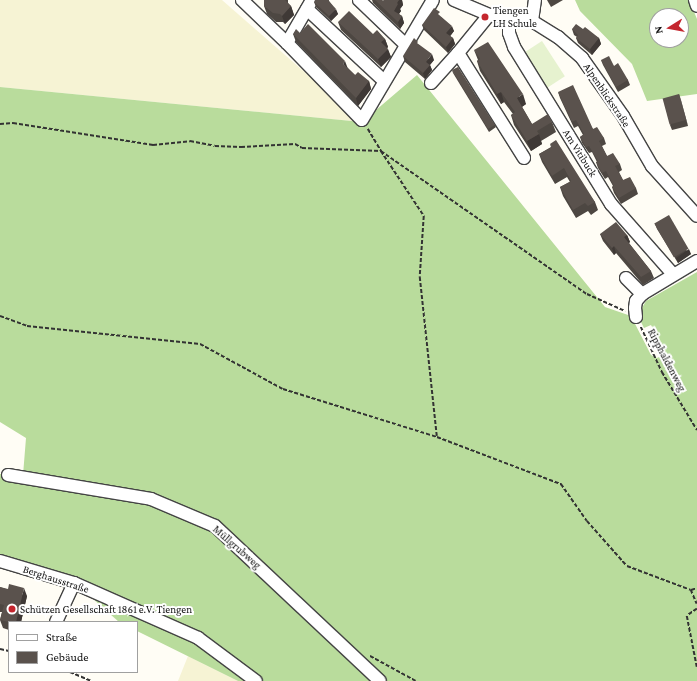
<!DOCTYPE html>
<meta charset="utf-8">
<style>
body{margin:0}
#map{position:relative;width:697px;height:681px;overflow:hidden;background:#fffdf5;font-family:"Crimson Pro",serif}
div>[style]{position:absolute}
.farmland>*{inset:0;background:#f6f3d4}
.forest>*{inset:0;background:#b9dc9c}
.pitch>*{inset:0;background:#e6f2cf;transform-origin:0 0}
.path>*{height:1.5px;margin-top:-0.75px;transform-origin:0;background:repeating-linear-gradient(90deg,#333 0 4px,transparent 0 6px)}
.roads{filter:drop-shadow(1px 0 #444) drop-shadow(-1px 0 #444) drop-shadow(0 1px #444) drop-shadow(0 -1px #444)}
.minor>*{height:12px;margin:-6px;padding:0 6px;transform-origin:6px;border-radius:6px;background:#fff}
.wall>*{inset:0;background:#4d4742}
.shaded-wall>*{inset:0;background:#3f3936}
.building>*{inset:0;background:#5a524d;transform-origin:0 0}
.dots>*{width:11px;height:11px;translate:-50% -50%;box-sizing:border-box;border:2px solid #fff;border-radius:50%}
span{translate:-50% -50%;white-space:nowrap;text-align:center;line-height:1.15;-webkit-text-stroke:4px #fff;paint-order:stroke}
.poi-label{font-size:11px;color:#111}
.left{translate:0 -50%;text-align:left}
.street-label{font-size:11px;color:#111}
.legend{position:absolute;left:8px;top:621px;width:130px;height:52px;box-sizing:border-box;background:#fff;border:1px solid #a0a0a0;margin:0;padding:5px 7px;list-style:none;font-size:12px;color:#111}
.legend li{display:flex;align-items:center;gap:8px;height:20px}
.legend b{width:20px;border:1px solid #a0a0a0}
.north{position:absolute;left:649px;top:8px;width:40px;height:40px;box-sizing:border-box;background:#fff;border:1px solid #a0a0a0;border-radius:50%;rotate:259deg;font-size:11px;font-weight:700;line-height:16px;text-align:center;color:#111}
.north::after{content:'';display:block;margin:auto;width:14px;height:18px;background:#c4262e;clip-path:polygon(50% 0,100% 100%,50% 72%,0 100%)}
</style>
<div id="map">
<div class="farmland">
<div style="clip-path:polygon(0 0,222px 0,362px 122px,0 87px)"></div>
<div style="clip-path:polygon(188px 656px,238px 681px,178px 681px)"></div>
</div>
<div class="forest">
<div style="clip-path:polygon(evenodd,575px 0,689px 0,697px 19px,697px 94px,647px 101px,632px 64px,580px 11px,575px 0,657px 16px,681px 16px,681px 40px,657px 40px,657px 16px)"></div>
<div style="clip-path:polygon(417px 75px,605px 307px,631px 316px,651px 355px,657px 358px,666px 354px,651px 325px,644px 328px,639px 318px,639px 313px,646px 301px,697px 272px,697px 681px,238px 681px,137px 631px,137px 622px,119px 622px,74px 582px,0 563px,0 474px,23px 475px,26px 438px,0 422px,0 87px,362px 122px)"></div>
</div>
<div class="pitch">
<div style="left:542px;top:41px;width:42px;height:21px;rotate:57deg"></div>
</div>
<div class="path">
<div style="left:0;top:124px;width:13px;rotate:-4deg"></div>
<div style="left:13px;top:123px;width:142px;rotate:8.9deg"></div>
<div style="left:153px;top:145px;width:37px;rotate:-6deg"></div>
<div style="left:190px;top:141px;width:25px;rotate:11deg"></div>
<div style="left:215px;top:146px;width:26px;rotate:2deg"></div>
<div style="left:241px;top:147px;width:54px;rotate:-3.2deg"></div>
<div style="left:295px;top:144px;width:8px;rotate:30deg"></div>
<div style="left:302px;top:148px;width:79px;rotate:2.2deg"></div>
<div style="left:381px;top:151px;width:78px;rotate:56.5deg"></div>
<div style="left:424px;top:216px;width:61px;rotate:93.8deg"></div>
<div style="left:420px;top:277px;width:160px;rotate:83.9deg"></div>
<div style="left:368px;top:129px;width:26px;rotate:59deg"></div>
<div style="left:381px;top:151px;width:251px;rotate:34.8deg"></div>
<div style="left:587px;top:294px;width:42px;rotate:24.1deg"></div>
<div style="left:0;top:316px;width:29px;rotate:20deg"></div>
<div style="left:27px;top:326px;width:174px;rotate:5.9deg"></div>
<div style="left:200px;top:344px;width:94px;rotate:28.5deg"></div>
<div style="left:283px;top:389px;width:161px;rotate:17.3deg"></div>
<div style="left:437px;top:437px;width:133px;rotate:20.8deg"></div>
<div style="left:561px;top:484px;width:45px;rotate:54.9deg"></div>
<div style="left:587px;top:521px;width:60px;rotate:48.4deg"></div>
<div style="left:627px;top:566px;width:68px;rotate:20.6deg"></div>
<div style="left:691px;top:590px;width:15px;rotate:67deg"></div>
<div style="left:641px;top:327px;width:50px;rotate:65deg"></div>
<div style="left:662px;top:372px;width:68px;rotate:58.9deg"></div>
<div style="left:691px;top:590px;width:6px;rotate:-18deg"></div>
<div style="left:697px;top:609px;width:12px;rotate:145deg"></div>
<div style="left:687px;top:616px;width:52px;rotate:78.9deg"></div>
<div style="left:0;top:649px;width:9px;rotate:13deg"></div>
<div style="left:370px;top:656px;width:52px;rotate:28.5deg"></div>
<div style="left:70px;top:672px;width:23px;rotate:23deg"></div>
</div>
<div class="roads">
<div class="minor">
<div style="left:242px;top:0;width:62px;rotate:43.7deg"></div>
<div style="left:287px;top:43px;width:107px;rotate:45.8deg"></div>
<div style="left:362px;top:120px;width:139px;rotate:-59.4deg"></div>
<div style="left:359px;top:0;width:65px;rotate:43.8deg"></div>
<div style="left:454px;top:0;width:38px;rotate:23deg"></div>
<div style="left:489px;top:15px;width:43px;rotate:7.9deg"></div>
<div style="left:532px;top:21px;width:31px;rotate:32deg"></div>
<div style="left:558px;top:37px;width:32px;rotate:41deg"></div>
<div style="left:582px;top:58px;width:71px;rotate:54.7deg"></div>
<div style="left:623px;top:116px;width:58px;rotate:59.9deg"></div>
<div style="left:652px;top:166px;width:67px;rotate:48deg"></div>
<div style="left:695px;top:0;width:6px;rotate:72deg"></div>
<div style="left:307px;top:9px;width:105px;rotate:43.1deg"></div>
<div style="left:509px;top:19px;width:14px;rotate:90deg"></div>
<div style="left:509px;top:33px;width:15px;rotate:70deg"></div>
<div style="left:514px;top:47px;width:185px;rotate:58.3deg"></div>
<div style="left:611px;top:204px;width:94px;rotate:48.5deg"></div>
<div style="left:532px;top:21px;width:21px;rotate:-82deg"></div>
<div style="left:287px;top:43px;width:50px;rotate:-59.8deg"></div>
<div style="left:458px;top:53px;width:124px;rotate:57.8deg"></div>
<div style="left:431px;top:83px;width:40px;rotate:-48deg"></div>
<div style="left:458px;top:53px;width:49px;rotate:-50.8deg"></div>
<div style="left:626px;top:278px;width:23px;rotate:45deg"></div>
<div style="left:636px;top:317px;width:9px;rotate:-96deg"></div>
<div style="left:635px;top:308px;width:7px;rotate:-82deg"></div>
<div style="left:636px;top:301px;width:9px;rotate:-49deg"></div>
<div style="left:642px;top:294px;width:64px;rotate:-31deg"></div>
<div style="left:8px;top:475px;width:145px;rotate:9.5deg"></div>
<div style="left:151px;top:499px;width:69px;rotate:22.9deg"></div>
<div style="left:215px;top:526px;width:226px;rotate:43.2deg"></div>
<div style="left:0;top:561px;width:77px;rotate:16.6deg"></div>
<div style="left:74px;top:583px;width:136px;rotate:23.9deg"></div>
<div style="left:198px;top:638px;width:72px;rotate:36.6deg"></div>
<div style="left:56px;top:622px;width:43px;rotate:-65.2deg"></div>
</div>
</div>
<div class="wall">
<div style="clip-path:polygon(264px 0,288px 0,288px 3px,291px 6px,294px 15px,285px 24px,283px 22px,276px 22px,267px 14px,264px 6px)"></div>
<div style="clip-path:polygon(329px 0,329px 1px,338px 14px,331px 21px,316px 7px,314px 2px)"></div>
<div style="clip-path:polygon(372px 0,382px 0,383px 1px,384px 0,402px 0,403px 5px,400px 9px,401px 11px,399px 14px,402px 16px,404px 23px,400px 29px,373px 3px)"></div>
<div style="clip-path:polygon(547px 0,563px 0,551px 7px)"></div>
<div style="clip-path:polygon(441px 17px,454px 31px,450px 36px,453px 38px,455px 44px,448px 53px,424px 30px,422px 25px)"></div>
<div style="clip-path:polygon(338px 22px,385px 39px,388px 47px,387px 48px,391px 57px,381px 67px,341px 30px)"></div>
<div style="clip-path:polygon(572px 29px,583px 29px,599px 38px,601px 44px,592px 55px,578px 43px,576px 38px,577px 37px,574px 35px)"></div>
<div style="clip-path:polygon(300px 33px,348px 68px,355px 75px,369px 81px,371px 89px,358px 106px,296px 42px,293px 34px)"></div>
<div style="clip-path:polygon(474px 50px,526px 104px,522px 107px,532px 124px,552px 122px,556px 132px,541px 141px,542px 144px,531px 151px,514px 125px,511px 115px,513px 114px,504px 102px,501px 104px,480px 71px,477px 61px,478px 60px)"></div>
<div style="clip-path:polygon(403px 56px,434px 60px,430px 65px,432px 70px,425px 79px,405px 62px)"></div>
<div style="clip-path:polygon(601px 60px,614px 66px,628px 80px,630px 85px,618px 92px,603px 65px)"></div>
<div style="clip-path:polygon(452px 70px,495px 125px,496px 127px,489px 132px,453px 73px)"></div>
<div style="clip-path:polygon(558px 92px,593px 129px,604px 138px,606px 144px,602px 146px,607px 156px,620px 164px,622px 170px,619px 172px,623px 180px,636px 188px,638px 194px,621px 204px,614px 193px,612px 187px,613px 186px,608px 177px,605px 179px,598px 168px,596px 162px,597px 162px,592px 152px,589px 153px,582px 143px,580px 137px,583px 135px,578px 126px,574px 128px,560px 98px)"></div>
<div style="clip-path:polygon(679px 94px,688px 126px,672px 130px,670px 125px)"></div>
<div style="clip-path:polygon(550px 144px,595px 202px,598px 210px,591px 215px,588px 211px,576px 218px,563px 196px,560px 187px,570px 182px,567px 177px,555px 184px,542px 162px,539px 154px,551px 147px)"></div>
<div style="clip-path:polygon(655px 224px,691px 254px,678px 263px,657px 229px)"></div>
<div style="clip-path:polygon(600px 234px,627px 235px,630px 242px,629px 243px,651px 271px,654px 278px,643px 285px,616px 253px,614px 255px,603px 241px)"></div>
<div style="clip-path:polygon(0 587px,27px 596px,21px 622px,9px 622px,9px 630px,3px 628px,0 620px,2px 612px,0 612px)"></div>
</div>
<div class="shaded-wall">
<div style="clip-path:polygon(399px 0,402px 0,403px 5px,400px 9px,401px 11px,396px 18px,394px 11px,397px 3px)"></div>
<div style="clip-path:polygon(291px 6px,294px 15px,285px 24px,282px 16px)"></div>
<div style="clip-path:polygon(336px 9px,338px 14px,331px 21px,329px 16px)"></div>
<div style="clip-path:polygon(402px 16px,404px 23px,400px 29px,398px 22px)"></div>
<div style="clip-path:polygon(452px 26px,454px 31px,448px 39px,446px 33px)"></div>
<div style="clip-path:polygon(453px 38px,455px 44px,448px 53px,446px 47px)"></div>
<div style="clip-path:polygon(599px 38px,601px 44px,592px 55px,590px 49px)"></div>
<div style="clip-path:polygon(385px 39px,388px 47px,384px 51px,381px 42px)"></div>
<div style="clip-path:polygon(388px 49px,391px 57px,381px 67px,378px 59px)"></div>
<div style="clip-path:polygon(432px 54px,434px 60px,428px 67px,426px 62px)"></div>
<div style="clip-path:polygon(345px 61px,348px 69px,343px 64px)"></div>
<div style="clip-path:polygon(430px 65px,432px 70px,425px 79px,423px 73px)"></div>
<div style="clip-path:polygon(369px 81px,371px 89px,358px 106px,356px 98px)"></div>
<div style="clip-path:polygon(501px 92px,504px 102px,501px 104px,497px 94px)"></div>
<div style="clip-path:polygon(523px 94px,526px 104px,520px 108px,517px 98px)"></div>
<div style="clip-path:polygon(679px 94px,681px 100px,688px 126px,686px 120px)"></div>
<div style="clip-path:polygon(539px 134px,542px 144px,531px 151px,527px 141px)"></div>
<div style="clip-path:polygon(627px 235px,630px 242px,627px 244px,624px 237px)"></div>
<div style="clip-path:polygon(614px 246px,616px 253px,614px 255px,612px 248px)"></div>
<div style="clip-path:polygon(689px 249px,691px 254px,678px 263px,676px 258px)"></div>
<div style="clip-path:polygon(24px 588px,27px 596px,21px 622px,16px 622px)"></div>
</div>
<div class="building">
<div style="clip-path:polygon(264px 0,285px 0,291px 6px,282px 16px,280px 14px,273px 13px,264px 6px)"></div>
<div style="clip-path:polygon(315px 0,328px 0,336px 9px,329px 16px,314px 2px)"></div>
<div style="clip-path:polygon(375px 0,382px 0,383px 1px,384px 0,399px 0,397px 3px,398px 4px,394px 11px,402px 16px,398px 22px)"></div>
<div style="clip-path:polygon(434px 8px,440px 12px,438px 14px,452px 26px,446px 33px,453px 38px,446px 47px,422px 25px)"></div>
<div style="clip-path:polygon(349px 11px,373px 34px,377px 30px,385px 39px,381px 42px,388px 49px,378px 59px,338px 22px)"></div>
<div style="clip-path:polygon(308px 24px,345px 61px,343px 64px,355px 75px,358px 72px,369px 81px,356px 98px,293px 34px,296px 29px,300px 33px)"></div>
<div style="clip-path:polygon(576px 24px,583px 29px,585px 27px,599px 38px,590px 49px,576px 38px,578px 35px,572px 29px)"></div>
<div style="clip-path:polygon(414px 38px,418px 42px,417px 43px,432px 54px,426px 62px,430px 65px,423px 73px,403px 56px)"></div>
<div style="clip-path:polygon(488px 42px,523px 94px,517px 98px,532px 124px,548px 114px,552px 122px,537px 131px,539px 134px,527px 141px,511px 115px,515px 112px,501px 92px,497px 94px,477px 61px,480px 59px,474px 50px)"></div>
<div style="clip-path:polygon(609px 56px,614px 66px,618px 63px,628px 80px,616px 87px,601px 60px)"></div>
<div style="clip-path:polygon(458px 67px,495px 125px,488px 129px,452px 70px)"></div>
<div style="clip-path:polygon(573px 85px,593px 129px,597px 127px,604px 138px,599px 141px,607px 156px,613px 153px,620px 164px,615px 166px,623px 180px,630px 177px,636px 188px,619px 198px,612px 187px,614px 186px,606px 171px,602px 173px,596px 162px,598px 161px,589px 146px,586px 147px,580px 137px,584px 134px,576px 120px,572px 122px,558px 92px)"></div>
<div style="left:679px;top:94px;width:27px;height:17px;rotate:75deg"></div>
<div style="clip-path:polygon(556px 140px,595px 202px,588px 206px,585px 203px,573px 210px,560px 187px,571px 181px,564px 168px,552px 176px,539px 154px,552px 147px,550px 144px)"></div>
<div style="left:669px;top:215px;width:39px;height:17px;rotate:60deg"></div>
<div style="clip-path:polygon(616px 222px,627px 235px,624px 237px,651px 271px,641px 277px,614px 246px,612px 248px,600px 234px)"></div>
<div style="clip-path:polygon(9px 584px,24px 588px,16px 622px,9px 622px,0 620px,4px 605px,0 604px,0 587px,8px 589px)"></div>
</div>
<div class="dots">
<div style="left:485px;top:17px;background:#c4262e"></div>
<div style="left:12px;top:609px;background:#c4262e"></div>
</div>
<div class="poi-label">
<span class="left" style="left:493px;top:17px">Tiengen<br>LH Schule</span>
<span class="left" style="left:20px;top:609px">Schützen Gesellschaft 1861 e.V. Tiengen</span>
</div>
<div class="street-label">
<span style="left:607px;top:95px;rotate:56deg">Alpenblickstraße</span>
<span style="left:580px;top:153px;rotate:58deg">Am Vitibuck</span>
<span style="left:667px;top:360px;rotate:62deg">Ripphaldenweg</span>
<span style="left:237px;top:547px;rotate:41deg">Müllgrubweg</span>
<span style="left:56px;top:579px;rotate:18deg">Berghausstraße</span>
</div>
<ul class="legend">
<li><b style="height:5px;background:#fff"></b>Straße</li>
<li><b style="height:11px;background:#5a524d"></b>Gebäude</li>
</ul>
<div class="north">N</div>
</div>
